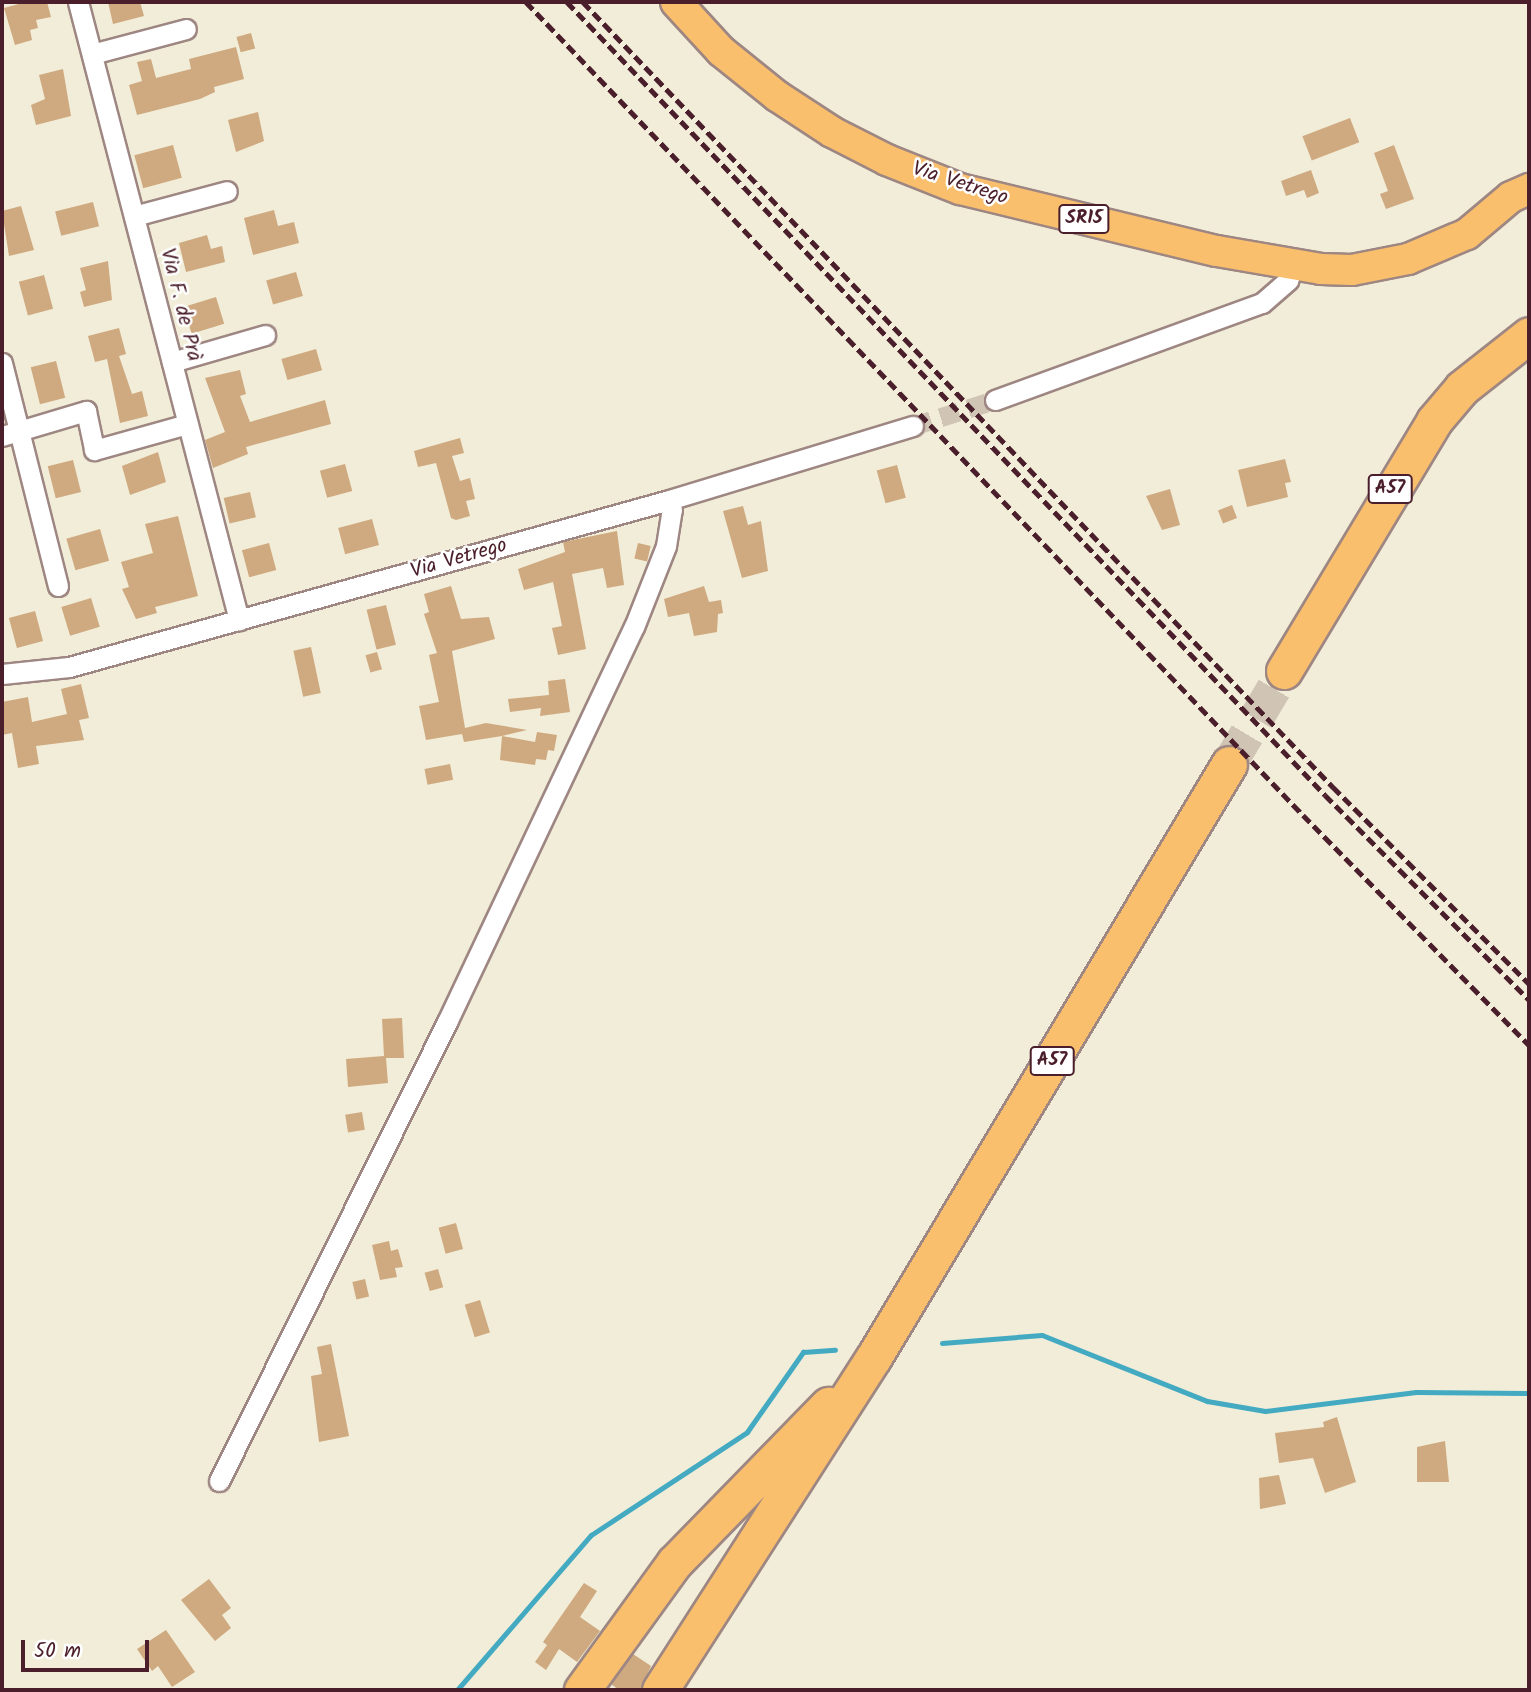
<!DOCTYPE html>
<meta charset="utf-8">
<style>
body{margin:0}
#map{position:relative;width:1531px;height:1692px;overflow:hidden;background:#f1edd8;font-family:Kalam,sans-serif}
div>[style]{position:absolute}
.stream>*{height:5px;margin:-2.5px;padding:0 2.5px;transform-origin:2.5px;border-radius:2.5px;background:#43aac2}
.building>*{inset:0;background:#cfa97f;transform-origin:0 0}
.street-tunnel>*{height:19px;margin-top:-9.5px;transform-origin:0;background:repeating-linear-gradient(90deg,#d0c4b5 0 19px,transparent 0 29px)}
.highway-tunnel>*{height:35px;margin-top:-17.5px;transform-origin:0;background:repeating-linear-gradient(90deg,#d0c4b5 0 35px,transparent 0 53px)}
.roads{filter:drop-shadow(2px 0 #9e8682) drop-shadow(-2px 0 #9e8682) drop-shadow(0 2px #9e8682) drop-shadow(0 -2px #9e8682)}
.street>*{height:19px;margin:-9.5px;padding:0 9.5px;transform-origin:9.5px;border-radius:9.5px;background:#fff}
.primary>*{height:30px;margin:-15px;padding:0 15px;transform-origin:15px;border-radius:15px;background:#f9bf6d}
.highway>*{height:35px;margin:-17.5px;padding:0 17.5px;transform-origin:17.5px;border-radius:17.5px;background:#f9bf6d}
.rail>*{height:5px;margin-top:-2.5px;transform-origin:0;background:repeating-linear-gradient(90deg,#4a1f2b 0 10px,transparent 0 15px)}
span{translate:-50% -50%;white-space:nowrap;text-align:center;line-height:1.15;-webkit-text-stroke:5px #fff;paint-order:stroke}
.shield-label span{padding:2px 5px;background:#fff;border:2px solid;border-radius:5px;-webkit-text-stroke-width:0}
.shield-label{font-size:19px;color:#4a1f2b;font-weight:700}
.street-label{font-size:21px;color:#4a1f2b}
.frame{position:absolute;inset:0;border:4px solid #4a1f2b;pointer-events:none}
.scale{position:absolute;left:21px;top:1640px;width:128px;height:32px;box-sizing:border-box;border:4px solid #4a1f2b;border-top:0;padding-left:9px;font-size:21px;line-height:24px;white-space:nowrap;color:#4a1f2b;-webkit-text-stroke:5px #fff;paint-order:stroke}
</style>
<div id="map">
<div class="stream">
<div style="left:942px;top:1343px;width:100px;rotate:-4.6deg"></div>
<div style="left:1042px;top:1335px;width:178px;rotate:21.8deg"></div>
<div style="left:1207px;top:1401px;width:59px;rotate:9.8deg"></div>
<div style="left:1265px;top:1411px;width:152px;rotate:-7.2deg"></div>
<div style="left:1416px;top:1392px;width:113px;rotate:0.5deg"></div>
<div style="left:457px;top:1690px;width:205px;rotate:-49.2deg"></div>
<div style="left:591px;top:1535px;width:187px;rotate:-33.4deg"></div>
<div style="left:747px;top:1432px;width:98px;rotate:-55deg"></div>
<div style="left:803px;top:1352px;width:32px;rotate:-4deg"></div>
</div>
<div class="building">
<div style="clip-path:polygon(26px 2px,47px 2px,51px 17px,36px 20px,38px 28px,30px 30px,32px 40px,15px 45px,4px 8px)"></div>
<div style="clip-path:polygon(108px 2px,140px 2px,144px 16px,113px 24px)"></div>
<div style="left:251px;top:33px;width:16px;height:15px;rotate:75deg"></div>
<div style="clip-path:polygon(236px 47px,244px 79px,214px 87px,215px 92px,200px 99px,137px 115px,129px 85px,142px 81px,137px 62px,151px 59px,156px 78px,191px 69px,189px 59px)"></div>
<div style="clip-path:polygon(63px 69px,71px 116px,36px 125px,31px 105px,45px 99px,39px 75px)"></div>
<div style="clip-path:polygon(258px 112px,264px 141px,236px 152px,228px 120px)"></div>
<div style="left:1350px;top:118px;width:26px;height:51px;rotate:69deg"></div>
<div style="left:173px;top:145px;width:34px;height:40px;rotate:75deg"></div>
<div style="clip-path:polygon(1394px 145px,1414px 199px,1386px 209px,1380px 194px,1388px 191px,1374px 153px)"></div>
<div style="clip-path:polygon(1311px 170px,1319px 193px,1307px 198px,1304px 190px,1286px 196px,1281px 181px)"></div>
<div style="left:93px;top:202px;width:25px;height:39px;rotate:76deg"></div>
<div style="clip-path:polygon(21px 206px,34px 250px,9px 256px,2px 211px)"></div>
<div style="clip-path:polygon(274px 210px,278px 226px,294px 222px,299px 243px,253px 255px,244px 218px)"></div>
<div style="clip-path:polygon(207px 235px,211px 249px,222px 246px,225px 262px,186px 272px,179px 243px)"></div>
<div style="clip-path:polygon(108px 261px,112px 300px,84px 307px,80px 292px,86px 290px,80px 268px)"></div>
<div style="left:296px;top:272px;width:25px;height:31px;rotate:74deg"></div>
<div style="left:44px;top:275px;width:35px;height:26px;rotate:75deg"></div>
<div style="left:216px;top:297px;width:28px;height:34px;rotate:73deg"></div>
<div style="clip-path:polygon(119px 328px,126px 354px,119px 356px,132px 394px,142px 391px,148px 416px,120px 423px,107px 359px,95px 362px,88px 336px)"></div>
<div style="left:316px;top:349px;width:22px;height:36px;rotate:74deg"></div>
<div style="left:56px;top:361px;width:38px;height:26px;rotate:76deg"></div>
<div style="clip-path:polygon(240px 370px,246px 394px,240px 396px,250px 422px,325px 400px,331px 424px,246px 447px,248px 454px,213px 468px,205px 440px,225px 432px,205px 378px)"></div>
<div style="clip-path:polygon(460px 438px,464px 453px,452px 456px,460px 481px,470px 478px,475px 499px,466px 501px,470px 516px,456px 520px,451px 518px,436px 463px,418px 467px,414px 451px)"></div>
<div style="clip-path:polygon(158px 452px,166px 482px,130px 495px,122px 466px)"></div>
<div style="clip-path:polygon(1285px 459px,1291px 482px,1285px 483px,1288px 497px,1247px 507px,1238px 470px)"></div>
<div style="left:73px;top:460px;width:33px;height:26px;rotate:76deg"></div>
<div style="left:345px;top:464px;width:28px;height:26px;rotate:75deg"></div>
<div style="left:897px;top:465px;width:34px;height:21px;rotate:75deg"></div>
<div style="clip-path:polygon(1170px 489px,1180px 525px,1162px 530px,1146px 496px)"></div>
<div style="left:250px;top:492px;width:26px;height:27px;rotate:77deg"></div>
<div style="left:1232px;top:505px;width:14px;height:15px;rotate:69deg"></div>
<div style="clip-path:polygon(743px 506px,748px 525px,761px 521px,768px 571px,742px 578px,723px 511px)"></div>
<div style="clip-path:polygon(178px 516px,198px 596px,155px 607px,157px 613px,136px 619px,122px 589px,129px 587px,121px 562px,153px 553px,145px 524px)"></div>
<div style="left:372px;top:519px;width:27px;height:35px;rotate:75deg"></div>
<div style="left:100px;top:529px;width:33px;height:35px;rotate:74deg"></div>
<div style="clip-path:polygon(617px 531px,624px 585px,607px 588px,603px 568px,572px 574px,586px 649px,558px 655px,552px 628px,562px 626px,553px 582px,524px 590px,518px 569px,565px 552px,563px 542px)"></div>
<div style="left:269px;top:543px;width:28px;height:28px;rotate:75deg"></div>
<div style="left:638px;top:543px;width:13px;height:16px;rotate:13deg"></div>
<div style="clip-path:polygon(451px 586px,461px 619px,489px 617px,495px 639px,452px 651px,465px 728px,486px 723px,527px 730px,502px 736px,535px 742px,537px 732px,557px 735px,554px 751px,548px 750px,546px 760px,536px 759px,535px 765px,500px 760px,502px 736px,464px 742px,462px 734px,426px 740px,419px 706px,439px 702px,429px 655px,437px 653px,424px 614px,429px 612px,424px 594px)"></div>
<div style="clip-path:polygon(704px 586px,709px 602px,721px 600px,723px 613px,718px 614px,717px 632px,694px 636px,689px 613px,668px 617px,664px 599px)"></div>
<div style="left:91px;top:598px;width:30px;height:31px;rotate:73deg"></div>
<div style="left:386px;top:605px;width:41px;height:20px;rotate:76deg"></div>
<div style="left:35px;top:611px;width:31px;height:27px;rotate:75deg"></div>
<div style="left:311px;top:647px;width:47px;height:18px;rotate:78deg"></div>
<div style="left:377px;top:652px;width:18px;height:12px;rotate:74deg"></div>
<div style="clip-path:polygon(565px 679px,570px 712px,540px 716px,541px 708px,510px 712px,508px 699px,549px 695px,548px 681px)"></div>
<div style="clip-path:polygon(81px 684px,89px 718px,79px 720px,84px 740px,36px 746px,39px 764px,18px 768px,12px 733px,2px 735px,2px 702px,28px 697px,32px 722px,67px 714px,61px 689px)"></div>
<div style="left:450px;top:764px;width:16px;height:26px;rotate:79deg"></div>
<div style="clip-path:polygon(402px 1018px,404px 1058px,386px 1058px,388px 1083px,348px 1087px,346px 1059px,384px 1056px,382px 1019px)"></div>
<div style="left:362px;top:1112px;width:18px;height:17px;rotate:81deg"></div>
<div style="left:456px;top:1223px;width:27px;height:18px;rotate:75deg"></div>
<div style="clip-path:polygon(389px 1241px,391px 1251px,398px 1249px,403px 1267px,395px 1268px,397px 1277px,380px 1280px,372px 1245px)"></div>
<div style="left:438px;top:1269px;width:19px;height:14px;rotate:74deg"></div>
<div style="left:365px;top:1279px;width:18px;height:13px;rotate:77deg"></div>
<div style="left:480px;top:1300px;width:34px;height:16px;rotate:73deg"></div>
<div style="clip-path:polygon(331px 1344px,349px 1436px,319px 1442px,311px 1376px,322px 1374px,317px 1347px)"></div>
<div style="clip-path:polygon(1337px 1417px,1356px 1482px,1325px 1493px,1313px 1458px,1279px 1463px,1275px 1433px,1324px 1427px,1323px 1422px)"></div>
<div style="clip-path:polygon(1445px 1441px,1449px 1482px,1417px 1482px,1417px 1447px)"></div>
<div style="clip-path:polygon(1279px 1475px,1286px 1504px,1260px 1509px,1259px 1478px)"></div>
<div style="clip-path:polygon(209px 1579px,231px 1608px,222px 1615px,231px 1628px,215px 1641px,181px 1600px)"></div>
<div style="clip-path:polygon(584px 1583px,597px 1591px,580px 1617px,600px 1631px,577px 1662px,559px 1649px,546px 1670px,535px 1662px,547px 1645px,543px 1642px)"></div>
<div style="clip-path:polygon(166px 1630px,195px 1672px,172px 1687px,158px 1666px,152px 1671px,137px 1649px)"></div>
<div style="clip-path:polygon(633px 1654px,651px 1666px,640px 1690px,619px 1690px,611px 1684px)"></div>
</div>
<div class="street-tunnel">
<div style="left:913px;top:426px;width:86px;rotate:-17.6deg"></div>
</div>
<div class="highway-tunnel">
<div style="left:1229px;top:764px;width:108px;rotate:-59.4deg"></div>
</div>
<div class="roads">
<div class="street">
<div style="left:78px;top:2px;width:639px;rotate:75.4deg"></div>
<div style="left:92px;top:54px;width:97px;rotate:-14.9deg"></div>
<div style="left:134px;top:216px;width:96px;rotate:-15deg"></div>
<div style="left:172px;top:362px;width:97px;rotate:-16.2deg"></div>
<div style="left:2px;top:363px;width:230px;rotate:75.9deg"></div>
<div style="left:995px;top:400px;width:284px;rotate:-20deg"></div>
<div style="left:1262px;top:303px;width:35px;rotate:-41deg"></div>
<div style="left:1288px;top:280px;width:14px;rotate:-69deg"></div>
<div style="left:2px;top:436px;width:88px;rotate:-16.6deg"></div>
<div style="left:86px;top:411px;width:40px;rotate:78deg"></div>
<div style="left:94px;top:450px;width:97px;rotate:-15.6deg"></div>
<div style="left:2px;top:674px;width:67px;rotate:-6deg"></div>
<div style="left:69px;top:667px;width:623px;rotate:-15.55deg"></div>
<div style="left:669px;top:500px;width:255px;rotate:-16.9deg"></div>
<div style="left:219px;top:1481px;width:513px;rotate:-63.58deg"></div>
<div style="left:447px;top:1022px;width:437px;rotate:-64.7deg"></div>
<div style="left:634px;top:627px;width:87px;rotate:-68.4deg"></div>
<div style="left:666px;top:546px;width:36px;rotate:-81deg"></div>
<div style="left:672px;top:510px;width:10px;rotate:-107deg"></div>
</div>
<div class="primary">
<div style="left:676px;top:2px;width:67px;rotate:47.4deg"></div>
<div style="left:721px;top:51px;width:72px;rotate:38.8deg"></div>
<div style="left:777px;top:96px;width:66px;rotate:33.2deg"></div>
<div style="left:832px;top:132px;width:62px;rotate:27deg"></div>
<div style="left:887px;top:160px;width:79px;rotate:21.7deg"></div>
<div style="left:960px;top:189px;width:264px;rotate:13.6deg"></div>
<div style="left:1217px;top:251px;width:106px;rotate:9.8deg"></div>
<div style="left:1321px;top:269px;width:31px;rotate:2deg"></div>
<div style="left:1352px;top:270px;width:57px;rotate:-11.1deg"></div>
<div style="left:1408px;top:259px;width:64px;rotate:-23deg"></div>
<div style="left:1467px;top:234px;width:57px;rotate:-40.1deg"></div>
<div style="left:1511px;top:197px;width:20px;rotate:-24deg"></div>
</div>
<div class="highway">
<div style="left:1284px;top:671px;width:292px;rotate:-59deg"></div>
<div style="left:1434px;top:421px;width:43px;rotate:-49.7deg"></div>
<div style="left:1462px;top:388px;width:85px;rotate:-38.3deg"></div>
<div style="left:582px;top:1690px;width:157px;rotate:-54.1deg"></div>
<div style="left:674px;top:1563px;width:221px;rotate:-45.7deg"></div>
<div style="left:660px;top:1690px;width:396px;rotate:-57.3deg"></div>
<div style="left:874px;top:1357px;width:691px;rotate:-59.09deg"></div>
</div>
</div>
<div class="rail">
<div style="left:526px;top:2px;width:1125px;rotate:46.3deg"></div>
<div style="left:1303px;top:815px;width:322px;rotate:45.5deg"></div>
<div style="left:567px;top:2px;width:1097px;rotate:46.29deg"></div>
<div style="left:1325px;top:795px;width:289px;rotate:45.1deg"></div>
<div style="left:583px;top:2px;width:1086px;rotate:46.31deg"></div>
<div style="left:1333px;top:787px;width:278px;rotate:45.1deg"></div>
</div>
<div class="shield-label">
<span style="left:1084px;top:219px">SR15</span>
<span style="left:1390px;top:489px">A57</span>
<span style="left:1052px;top:1061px">A57</span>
</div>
<div class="street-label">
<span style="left:960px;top:184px;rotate:18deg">Via Vetrego</span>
<span style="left:180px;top:305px;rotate:76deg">Via F. de Prà</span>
<span style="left:459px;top:559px;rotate:-16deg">Via Vetrego</span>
</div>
<div class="frame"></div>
<div class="scale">50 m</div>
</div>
